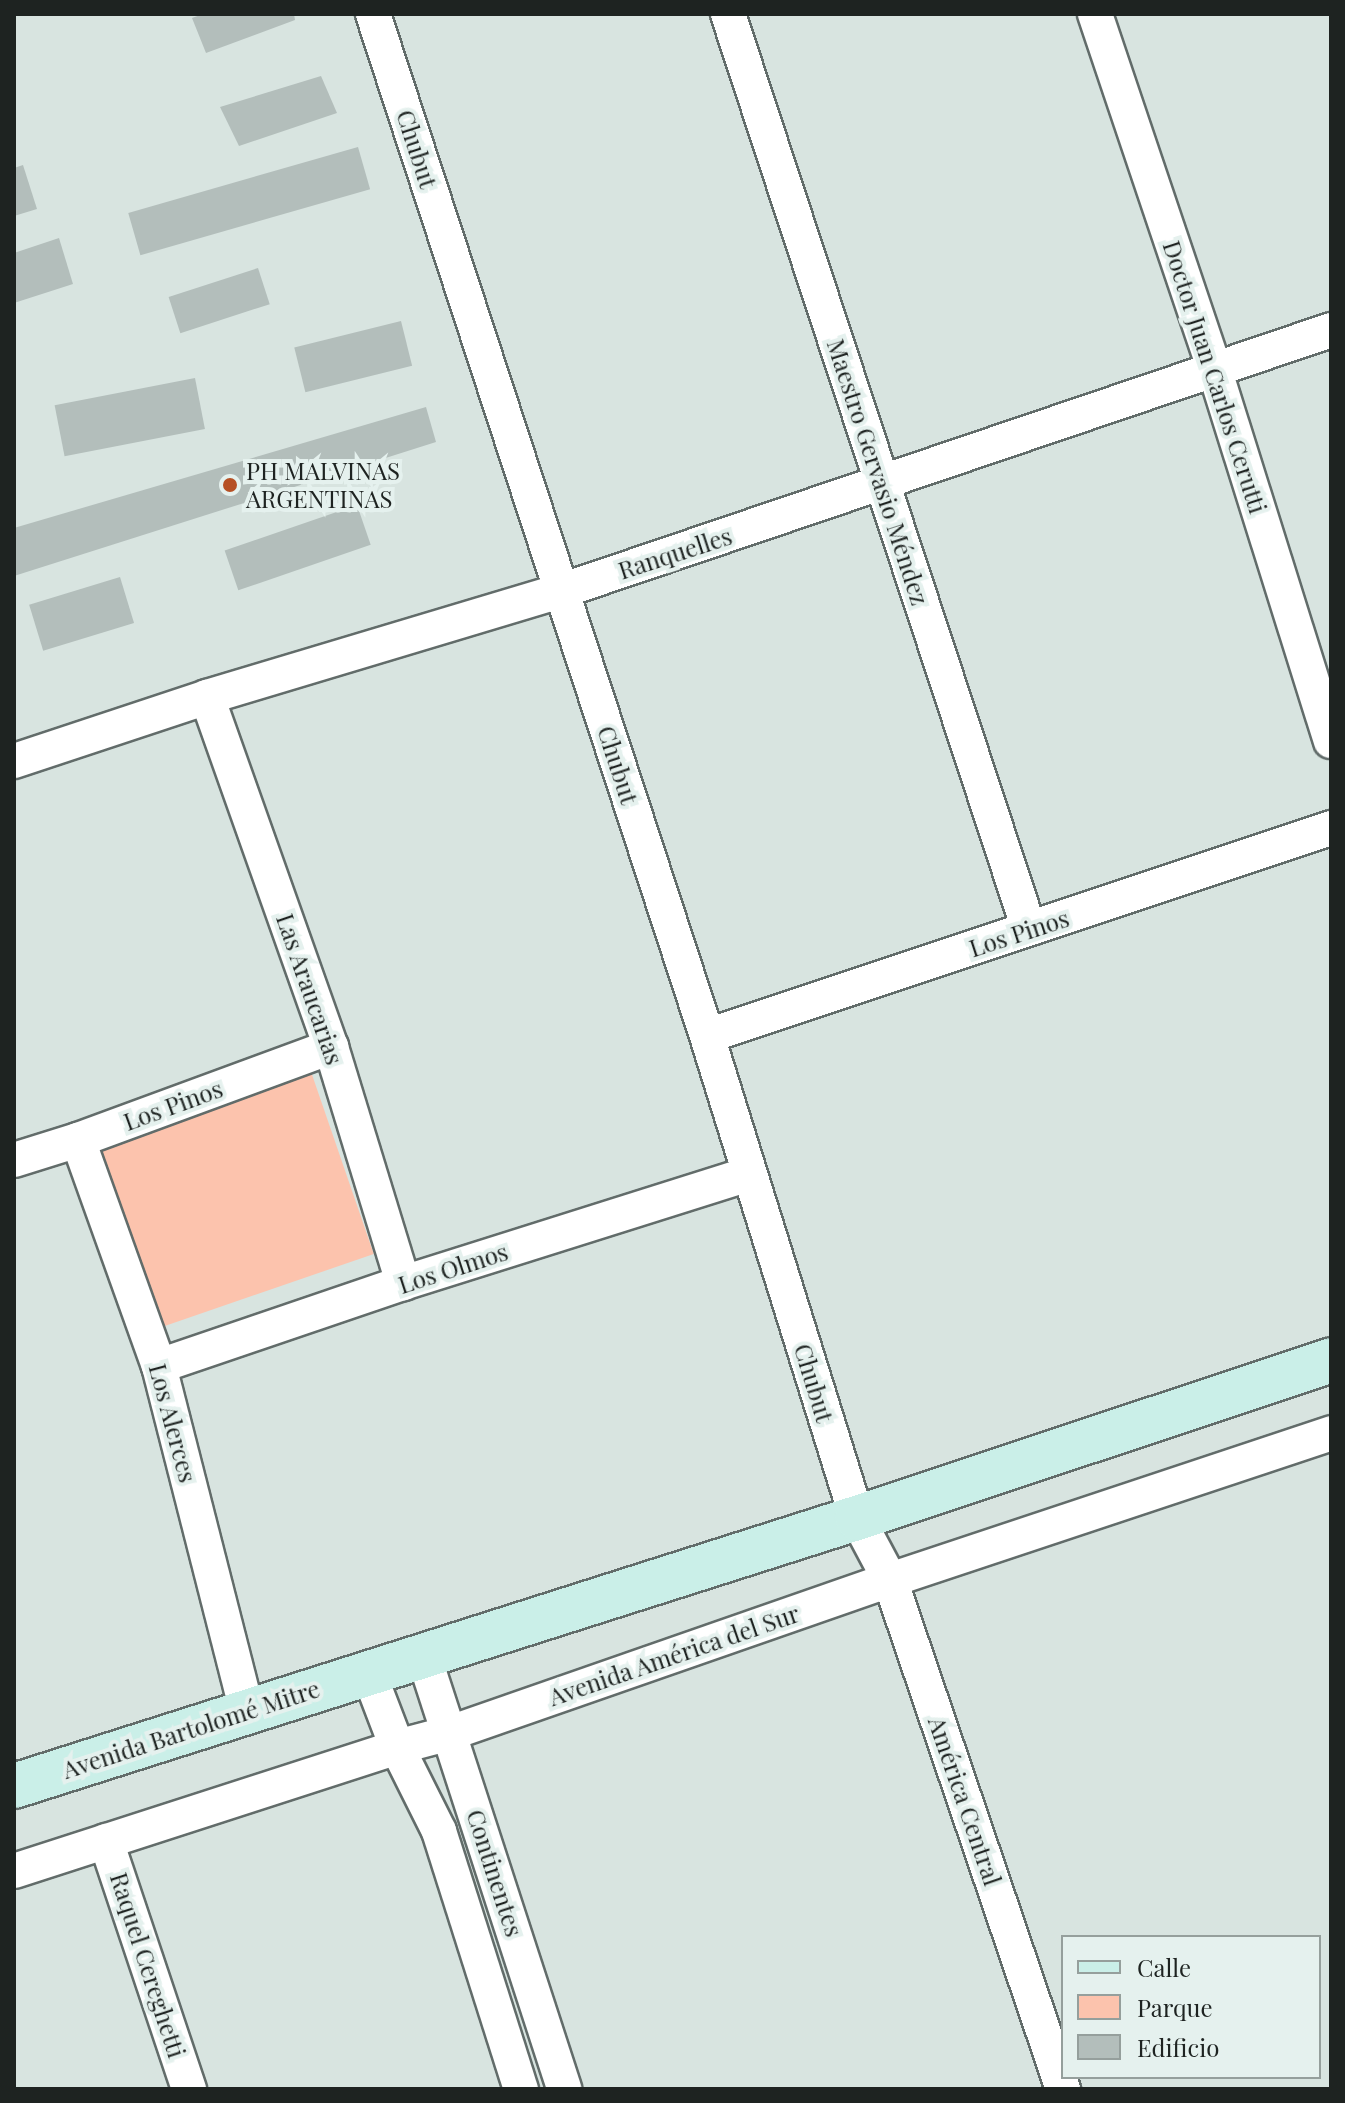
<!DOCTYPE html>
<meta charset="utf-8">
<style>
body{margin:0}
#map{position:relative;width:1345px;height:2103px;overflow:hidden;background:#d8e4e0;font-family:"Playfair Display",serif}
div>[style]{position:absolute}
.green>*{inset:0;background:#fcc3ad;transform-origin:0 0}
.building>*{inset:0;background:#b3bebb;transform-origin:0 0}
.roads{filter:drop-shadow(2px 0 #626c6a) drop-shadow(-2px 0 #626c6a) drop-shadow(0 2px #626c6a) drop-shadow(0 -2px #626c6a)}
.street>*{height:34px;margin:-17px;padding:0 17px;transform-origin:17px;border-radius:17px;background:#fff}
.secondary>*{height:44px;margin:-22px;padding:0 22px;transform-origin:22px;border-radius:22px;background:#caefe8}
.dots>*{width:22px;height:22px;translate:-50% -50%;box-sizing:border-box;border:4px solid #e5f1ee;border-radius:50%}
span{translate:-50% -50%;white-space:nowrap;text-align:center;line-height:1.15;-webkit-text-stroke:8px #e5f1ee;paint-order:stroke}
.street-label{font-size:24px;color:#1e2321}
.poi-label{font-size:24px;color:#1e2321}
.left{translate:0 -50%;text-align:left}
.frame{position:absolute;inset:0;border:16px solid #1e2321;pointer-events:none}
.legend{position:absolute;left:1061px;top:1935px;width:260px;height:144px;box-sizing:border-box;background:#e5f1ee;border:2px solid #959f9c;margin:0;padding:10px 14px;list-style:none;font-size:24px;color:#1e2321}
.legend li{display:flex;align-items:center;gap:16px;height:40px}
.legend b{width:40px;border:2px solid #959f9c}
</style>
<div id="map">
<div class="green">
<div style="left:308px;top:1063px;width:202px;height:231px;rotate:71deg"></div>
</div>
<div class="building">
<div style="clip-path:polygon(203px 14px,294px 14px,295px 20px,206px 53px,192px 18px)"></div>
<div style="clip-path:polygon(321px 76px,337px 113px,239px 146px,220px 107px)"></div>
<div style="left:358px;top:147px;width:44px;height:239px;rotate:74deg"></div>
<div style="clip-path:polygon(23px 165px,37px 209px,14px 216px,14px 168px)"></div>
<div style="clip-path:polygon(59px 238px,73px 284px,14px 303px,14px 253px)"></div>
<div style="left:258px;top:268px;width:38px;height:94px;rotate:72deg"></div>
<div style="left:401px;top:321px;width:46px;height:110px;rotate:76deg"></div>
<div style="left:195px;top:378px;width:52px;height:143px;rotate:79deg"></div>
<div style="clip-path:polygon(426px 407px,436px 442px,14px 576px,14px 528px)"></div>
<div style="left:357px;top:505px;width:42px;height:140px;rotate:71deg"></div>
<div style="left:120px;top:577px;width:48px;height:95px;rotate:73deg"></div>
</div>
<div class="roads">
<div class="street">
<div style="left:373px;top:14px;width:1075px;rotate:71.9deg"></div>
<div style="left:707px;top:1036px;width:505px;rotate:72.71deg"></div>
<div style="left:857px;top:1518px;width:70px;rotate:62deg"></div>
<div style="left:890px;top:1580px;width:538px;rotate:71.23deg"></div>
<div style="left:728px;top:14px;width:963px;rotate:71.79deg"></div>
<div style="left:1095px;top:14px;width:373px;rotate:71.4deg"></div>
<div style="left:1214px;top:368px;width:391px;rotate:72.6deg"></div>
<div style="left:207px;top:697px;width:371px;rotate:70.5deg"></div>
<div style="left:331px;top:1047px;width:247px;rotate:73deg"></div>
<div style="left:14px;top:761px;width:203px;rotate:-18.3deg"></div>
<div style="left:207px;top:697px;width:370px;rotate:-16.7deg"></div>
<div style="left:561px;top:591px;width:813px;rotate:-18.72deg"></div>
<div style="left:707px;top:1036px;width:658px;rotate:-18.43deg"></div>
<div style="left:78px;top:1140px;width:240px;rotate:70.3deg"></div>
<div style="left:159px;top:1366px;width:356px;rotate:75.7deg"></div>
<div style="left:14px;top:1160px;width:67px;rotate:-17.4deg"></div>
<div style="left:78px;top:1140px;width:270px;rotate:-20.2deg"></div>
<div style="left:159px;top:1366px;width:258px;rotate:-18.8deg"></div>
<div style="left:403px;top:1283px;width:363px;rotate:-17.5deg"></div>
<div style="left:424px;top:1657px;width:454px;rotate:72deg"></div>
<div style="left:368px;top:1671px;width:81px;rotate:69.1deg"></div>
<div style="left:397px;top:1747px;width:94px;rotate:63.4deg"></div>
<div style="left:439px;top:1831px;width:271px;rotate:72.4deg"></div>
<div style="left:106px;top:1841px;width:262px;rotate:71.5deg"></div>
<div style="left:14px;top:1871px;width:403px;rotate:-17.9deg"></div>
<div style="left:397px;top:1747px;width:55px;rotate:-14.8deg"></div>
<div style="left:450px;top:1733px;width:466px;rotate:-19.2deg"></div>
<div style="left:890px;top:1580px;width:465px;rotate:-18.4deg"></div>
</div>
<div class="secondary">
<div style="left:14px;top:1786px;width:885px;rotate:-17.64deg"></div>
<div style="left:857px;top:1518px;width:500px;rotate:-18.4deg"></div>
</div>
</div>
<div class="dots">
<div style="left:230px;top:485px;background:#b65024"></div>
</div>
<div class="street-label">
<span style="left:417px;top:149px;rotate:72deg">Chubut</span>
<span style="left:1215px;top:377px;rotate:72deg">Doctor Juan Carlos Cerutti</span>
<span style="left:878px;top:472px;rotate:72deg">Maestro Gervasio Méndez</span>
<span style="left:675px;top:553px;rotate:-18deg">Ranquelles</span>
<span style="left:618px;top:765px;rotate:72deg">Chubut</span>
<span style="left:1019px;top:933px;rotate:-18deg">Los Pinos</span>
<span style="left:310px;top:989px;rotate:71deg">Las Araucarias</span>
<span style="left:173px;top:1105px;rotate:-20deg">Los Pinos</span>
<span style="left:453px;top:1268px;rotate:-18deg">Los Olmos</span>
<span style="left:814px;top:1383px;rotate:73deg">Chubut</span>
<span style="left:173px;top:1423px;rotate:75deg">Los Alerces</span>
<span style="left:674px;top:1655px;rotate:-19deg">Avenida América del Sur</span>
<span style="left:191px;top:1729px;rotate:-18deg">Avenida Bartolomé Mitre</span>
<span style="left:965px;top:1801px;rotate:71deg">América Central</span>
<span style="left:495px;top:1873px;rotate:72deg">Continentes</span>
<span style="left:148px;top:1965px;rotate:72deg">Raquel Cereghetti</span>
</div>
<div class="poi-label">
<span class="left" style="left:246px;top:485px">PH MALVINAS<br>ARGENTINAS</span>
</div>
<div class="frame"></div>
<ul class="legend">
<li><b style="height:10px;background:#caefe8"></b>Calle</li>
<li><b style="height:22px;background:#fcc3ad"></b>Parque</li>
<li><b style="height:22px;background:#b3bebb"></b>Edificio</li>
</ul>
</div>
